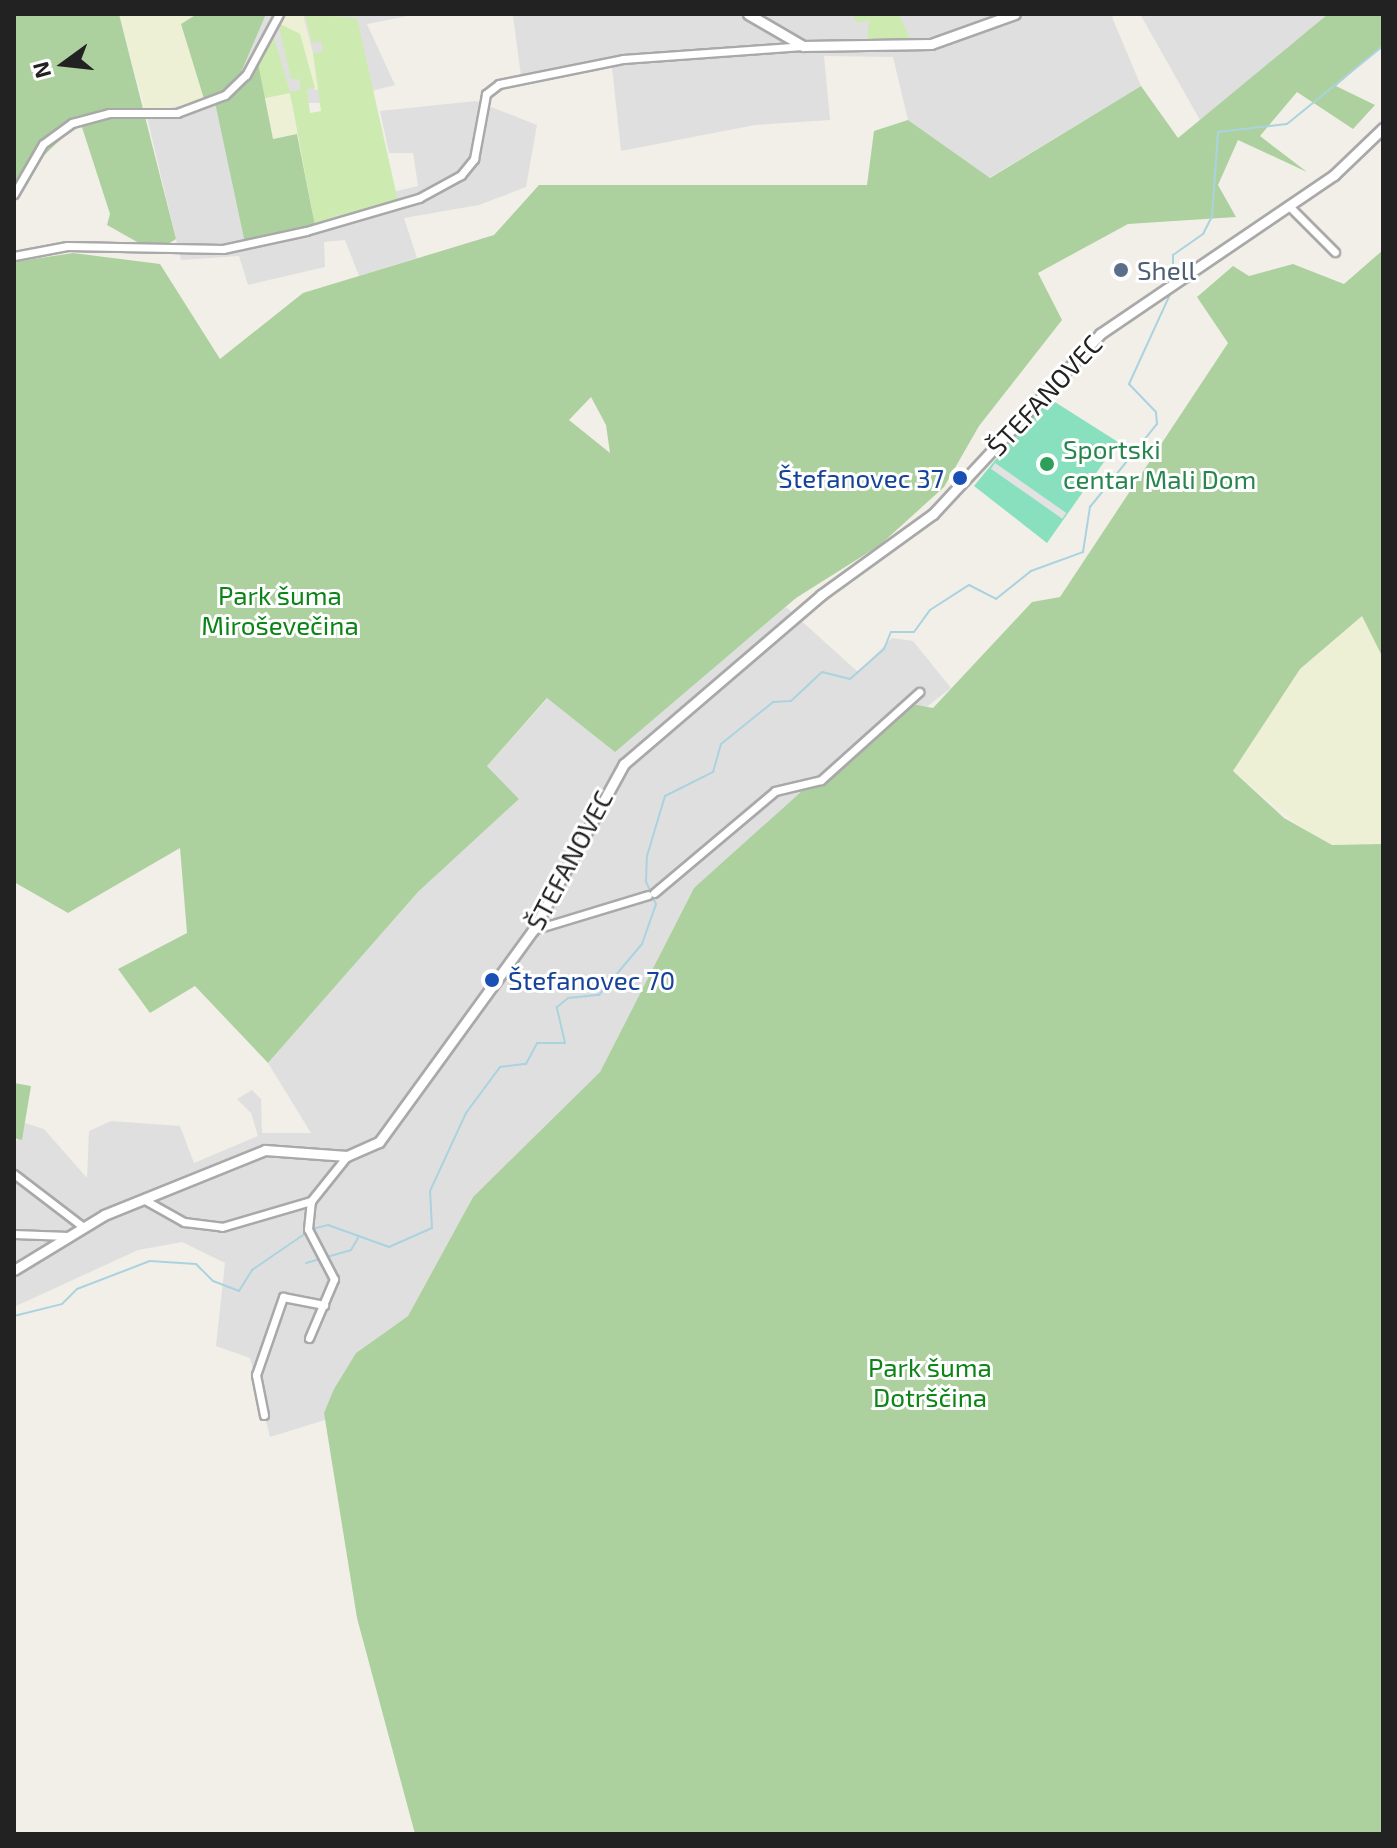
<!DOCTYPE html>
<meta charset="utf-8">
<style>
body{margin:0}
#map{position:relative;width:1397px;height:1848px;overflow:hidden;background:#f2efe9;font-family:"Exo 2",sans-serif}
div>[style]{position:absolute}
.residential>*{inset:0;background:#e0dfdf}
.farmland>*{inset:0;background:#eef0d5;transform-origin:0 0}
.grass>*{inset:0;background:#cdebb0}
.forest>*{inset:0;background:#add19e}
.pitch>*{inset:0;background:#88e0be}
.parking>*{inset:0;background:#e2e2e2;transform-origin:0 0}
.stream>*{height:2px;margin:-1px;padding:0 1px;transform-origin:1px;border-radius:1px;background:#aad3df}
.roads{filter:drop-shadow(2px 0 #a9a9a9) drop-shadow(-2px 0 #a9a9a9) drop-shadow(0 2px #a9a9a9) drop-shadow(0 -2px #a9a9a9)}
.minor>*{height:7px;margin:-3.5px;padding:0 3.5px;transform-origin:3.5px;border-radius:3.5px;background:#fff}
.tertiary>*{height:9px;margin:-4.5px;padding:0 4.5px;transform-origin:4.5px;border-radius:4.5px;background:#fff}
.dots>*{width:22px;height:22px;translate:-50% -50%;box-sizing:border-box;border:4px solid #fff;border-radius:50%}
span{translate:-50% -50%;white-space:nowrap;text-align:center;line-height:1.15;-webkit-text-stroke:6px #fff;paint-order:stroke}
.service-label{font-size:26px;color:#4e5e75}
.left{translate:0 -50%;text-align:left}
.street-label{font-size:26px;color:#222}
.leisure-label{font-size:26px;color:#27864d}
.transit-label{font-size:26px;color:#164399}
.right{translate:-100% -50%;text-align:right}
.park-label{font-size:26px;color:#0c8416}
.frame{position:absolute;inset:0;border:16px solid #222;pointer-events:none}
.north{position:absolute;left:24px;top:24px;width:80px;height:80px;-webkit-text-stroke:6px #fff;paint-order:stroke;rotate:255deg;font-size:22px;font-weight:700;line-height:32px;text-align:center;color:#222}
.north::after{content:'';display:block;margin:auto;width:28px;height:36px;background:#222;clip-path:polygon(50% 0,100% 100%,50% 72%,0 100%)}
</style>
<div id="map">
<div class="residential">
<div style="clip-path:polygon(266px 14px,418px 14px,367px 24px,395px 85px,326px 103px,272px 103px,235px 73px)"></div>
<div style="clip-path:polygon(452px 14px,1118px 14px,1112px 17px,1141px 86px,989px 178px,908px 120px,893px 57px,824px 56px,830px 120px,755px 125px,621px 151px,611px 58px,521px 76px,513px 16px)"></div>
<div style="clip-path:polygon(1140px 14px,1328px 14px,1200px 120px)"></div>
<div style="clip-path:polygon(214px 98px,243px 228px,418px 186px,413px 153px,389px 153px,380px 111px,476px 101px,537px 125px,526px 187px,479px 205px,404px 218px,417px 258px,359px 276px,345px 240px,324px 242px,325px 267px,248px 285px,239px 256px,181px 260px,146px 113px)"></div>
<div style="clip-path:polygon(786px 607px,858px 672px,892px 638px,913px 641px,951px 688px,694px 888px,600px 1072px,473px 1197px,408px 1316px,356px 1353px,325px 1420px,270px 1437px,250px 1358px,216px 1346px,225px 1263px,182px 1242px,138px 1250px,14px 1307px,14px 1146px,25px 1123px,44px 1129px,87px 1178px,89px 1131px,111px 1121px,180px 1126px,194px 1163px,258px 1136px,251px 1113px,237px 1099px,252px 1090px,261px 1099px,262px 1133px,311px 1133px,268px 1063px,418px 892px,519px 799px,487px 766px,548px 698px,615px 751px)"></div>
</div>
<div class="farmland">
<div style="clip-path:polygon(119px 14px,197px 14px,181px 24px,204px 99px,146px 113px)"></div>
<div style="clip-path:polygon(283px 14px,303px 14px,322px 89px,315px 90px,300px 34px,278px 23px)"></div>
<div style="left:290px;top:93px;width:42px;height:25px;rotate:80deg"></div>
<div style="clip-path:polygon(1363px 615px,1383px 658px,1383px 844px,1372px 847px,1332px 845px,1309px 834px,1233px 771px,1300px 669px)"></div>
</div>
<div class="grass">
<div style="clip-path:polygon(305px 14px,357px 18px,398px 201px,341px 218px,335px 212px,336px 220px,315px 226px,290px 93px,265px 98px,258px 63px,273px 34px,290px 92px,301px 90px,299px 79px,291px 79px,278px 23px,300px 34px,315px 88px,307px 89px,310px 113px,321px 111px,313px 54px,323px 51px,321px 41px,312px 43px)"></div>
<div style="clip-path:polygon(853px 14px,899px 14px,912px 43px,867px 44px,869px 20px,857px 23px)"></div>
</div>
<div class="forest">
<div style="clip-path:polygon(14px 14px,119px 14px,176px 239px,155px 252px,107px 225px,110px 214px,80px 121px,14px 184px)"></div>
<div style="clip-path:polygon(197px 14px,266px 14px,233px 91px,258px 63px,273px 139px,297px 134px,315px 226px,245px 243px,214px 98px,204px 99px,181px 24px)"></div>
<div style="clip-path:polygon(evenodd,1328px 14px,1383px 14px,1383px 45px,1336px 86px,1375px 105px,1353px 129px,1297px 92px,1260px 136px,1307px 172px,1238px 140px,1218px 185px,1236px 217px,1128px 224px,1038px 273px,1062px 320px,979px 426px,944px 487px,880px 545px,796px 598px,615px 752px,547px 698px,487px 766px,519px 799px,418px 892px,268px 1063px,195px 986px,150px 1013px,118px 969px,187px 933px,180px 848px,68px 913px,14px 882px,14px 262px,73px 253px,160px 264px,220px 359px,303px 293px,494px 235px,539px 185px,867px 185px,874px 131px,908px 120px,990px 178px,1141px 86px,1178px 138px,1328px 14px,591px 397px,606px 425px,610px 453px,569px 420px,591px 397px)"></div>
<div style="clip-path:polygon(1383px 250px,1383px 658px,1362px 616px,1300px 669px,1233px 771px,1284px 818px,1332px 845px,1383px 844px,1383px 1834px,415px 1834px,357px 1618px,324px 1413px,334px 1389px,356px 1353px,408px 1316px,473px 1197px,600px 1072px,694px 888px,901px 702px,933px 708px,1032px 602px,1060px 597px,1228px 343px,1197px 297px,1233px 266px,1249px 276px,1293px 264px,1344px 284px)"></div>
<div style="clip-path:polygon(14px 1083px,31px 1086px,22px 1140px,14px 1138px)"></div>
</div>
<div class="pitch">
<div style="clip-path:polygon(1047px 397px,1118px 442px,1047px 543px,974px 486px)"></div>
</div>
<div class="parking">
<div style="left:995px;top:463px;width:87px;height:7px;rotate:35deg"></div>
</div>
<div class="stream">
<div style="left:1173px;top:281px;width:26px;rotate:-90deg"></div>
<div style="left:1173px;top:255px;width:37px;rotate:-35deg"></div>
<div style="left:1203px;top:234px;width:20px;rotate:-63deg"></div>
<div style="left:1212px;top:216px;width:84px;rotate:-85.9deg"></div>
<div style="left:1218px;top:132px;width:69px;rotate:-6.6deg"></div>
<div style="left:1287px;top:124px;width:124px;rotate:-39.1deg"></div>
<div style="left:312px;top:1229px;width:16px;rotate:-14deg"></div>
<div style="left:328px;top:1225px;width:65px;rotate:19.8deg"></div>
<div style="left:389px;top:1247px;width:47px;rotate:-23.8deg"></div>
<div style="left:432px;top:1228px;width:37px;rotate:-93deg"></div>
<div style="left:430px;top:1191px;width:86px;rotate:-65.2deg"></div>
<div style="left:466px;top:1113px;width:57px;rotate:-53.5deg"></div>
<div style="left:500px;top:1067px;width:26px;rotate:-7deg"></div>
<div style="left:526px;top:1064px;width:24px;rotate:-62deg"></div>
<div style="left:537px;top:1043px;width:28px"></div>
<div style="left:565px;top:1043px;width:37px;rotate:-103deg"></div>
<div style="left:557px;top:1007px;width:14px;rotate:-39deg"></div>
<div style="left:568px;top:998px;width:31px;rotate:-6deg"></div>
<div style="left:599px;top:995px;width:67px;rotate:-49.9deg"></div>
<div style="left:642px;top:944px;width:42px;rotate:-70.7deg"></div>
<div style="left:656px;top:904px;width:24px;rotate:-114deg"></div>
<div style="left:646px;top:882px;width:26px;rotate:-88deg"></div>
<div style="left:647px;top:856px;width:63px;rotate:-73.3deg"></div>
<div style="left:665px;top:796px;width:54px;rotate:-26.6deg"></div>
<div style="left:713px;top:772px;width:29px;rotate:-74deg"></div>
<div style="left:721px;top:744px;width:67px;rotate:-38.9deg"></div>
<div style="left:773px;top:702px;width:18px;rotate:-3deg"></div>
<div style="left:791px;top:701px;width:42px;rotate:-43.1deg"></div>
<div style="left:822px;top:672px;width:29px;rotate:14deg"></div>
<div style="left:850px;top:679px;width:45px;rotate:-41.4deg"></div>
<div style="left:884px;top:649px;width:18px;rotate:-68deg"></div>
<div style="left:891px;top:632px;width:23px"></div>
<div style="left:914px;top:632px;width:27px;rotate:-54deg"></div>
<div style="left:930px;top:610px;width:46px;rotate:-32.7deg"></div>
<div style="left:969px;top:585px;width:30px;rotate:27deg"></div>
<div style="left:996px;top:599px;width:45px;rotate:-38.7deg"></div>
<div style="left:1031px;top:571px;width:55px;rotate:-20.1deg"></div>
<div style="left:1083px;top:552px;width:46px;rotate:-81.2deg"></div>
<div style="left:1090px;top:507px;width:107px;rotate:-51.1deg"></div>
<div style="left:1157px;top:424px;width:12px;rotate:-95deg"></div>
<div style="left:1156px;top:412px;width:39px;rotate:-134deg"></div>
<div style="left:1129px;top:384px;width:106px;rotate:-65.4deg"></div>
<div style="left:306px;top:1263px;width:47px;rotate:-16.1deg"></div>
<div style="left:351px;top:1250px;width:14px;rotate:-60deg"></div>
<div style="left:14px;top:1316px;width:49px;rotate:-14deg"></div>
<div style="left:62px;top:1304px;width:21px;rotate:-45deg"></div>
<div style="left:77px;top:1289px;width:78px;rotate:-21deg"></div>
<div style="left:150px;top:1261px;width:46px;rotate:3.7deg"></div>
<div style="left:196px;top:1264px;width:24px;rotate:45deg"></div>
<div style="left:213px;top:1281px;width:28px;rotate:21deg"></div>
<div style="left:239px;top:1291px;width:25px;rotate:-58deg"></div>
<div style="left:252px;top:1270px;width:65px;rotate:-34.4deg"></div>
</div>
<div class="roads">
<div class="minor">
<div style="left:14px;top:194px;width:58px;rotate:-59.9deg"></div>
<div style="left:43px;top:144px;width:36px;rotate:-36deg"></div>
<div style="left:72px;top:123px;width:38px;rotate:-15deg"></div>
<div style="left:109px;top:113px;width:68px"></div>
<div style="left:177px;top:113px;width:51px;rotate:-20.6deg"></div>
<div style="left:225px;top:95px;width:29px;rotate:-44deg"></div>
<div style="left:246px;top:75px;width:69px;rotate:-61.6deg"></div>
<div style="left:1289px;top:206px;width:65px;rotate:45deg"></div>
<div style="left:14px;top:256px;width:54px;rotate:-10.7deg"></div>
<div style="left:67px;top:246px;width:156px;rotate:1.1deg"></div>
<div style="left:223px;top:249px;width:85px;rotate:-12.2deg"></div>
<div style="left:306px;top:231px;width:118px;rotate:-16.3deg"></div>
<div style="left:419px;top:198px;width:48px;rotate:-28.7deg"></div>
<div style="left:461px;top:175px;width:21px;rotate:-51deg"></div>
<div style="left:474px;top:159px;width:66px;rotate:-79.5deg"></div>
<div style="left:486px;top:94px;width:16px;rotate:-38deg"></div>
<div style="left:499px;top:84px;width:126px;rotate:-11.4deg"></div>
<div style="left:623px;top:59px;width:180px;rotate:-4.1deg"></div>
<div style="left:654px;top:893px;width:158px;rotate:-40.1deg"></div>
<div style="left:775px;top:791px;width:47px;rotate:-13.4deg"></div>
<div style="left:821px;top:780px;width:132px;rotate:-41.9deg"></div>
<div style="left:533px;top:930px;width:120px;rotate:-16.9deg"></div>
<div style="left:14px;top:1174px;width:86px;rotate:37.4deg"></div>
<div style="left:143px;top:1199px;width:47px;rotate:29.3deg"></div>
<div style="left:184px;top:1222px;width:38px;rotate:7deg"></div>
<div style="left:222px;top:1227px;width:93px;rotate:-16.3deg"></div>
<div style="left:311px;top:1201px;width:58px;rotate:-51.3deg"></div>
<div style="left:14px;top:1234px;width:54px;rotate:2.1deg"></div>
<div style="left:309px;top:1338px;width:64px;rotate:-67deg"></div>
<div style="left:334px;top:1279px;width:56px;rotate:-117.5deg"></div>
<div style="left:308px;top:1229px;width:28px;rotate:-84deg"></div>
<div style="left:264px;top:1415px;width:41px;rotate:-101.3deg"></div>
<div style="left:256px;top:1375px;width:83px;rotate:-70.9deg"></div>
<div style="left:283px;top:1297px;width:42px;rotate:11deg"></div>
</div>
<div class="tertiary">
<div style="left:748px;top:14px;width:64px;rotate:30.2deg"></div>
<div style="left:803px;top:46px;width:128px;rotate:-0.9deg"></div>
<div style="left:931px;top:44px;width:89px;rotate:-19.7deg"></div>
<div style="left:14px;top:1270px;width:105px;rotate:-31.4deg"></div>
<div style="left:104px;top:1215px;width:174px;rotate:-22deg"></div>
<div style="left:265px;top:1150px;width:82px;rotate:4.2deg"></div>
<div style="left:347px;top:1156px;width:35px;rotate:-24deg"></div>
<div style="left:379px;top:1142px;width:262px;rotate:-54deg"></div>
<div style="left:533px;top:930px;width:189px;rotate:-61.3deg"></div>
<div style="left:624px;top:764px;width:260px;rotate:-40.6deg"></div>
<div style="left:821px;top:595px;width:138px;rotate:-35.9deg"></div>
<div style="left:933px;top:514px;width:246px;rotate:-47.1deg"></div>
<div style="left:1100px;top:334px;width:283px;rotate:-34.2deg"></div>
<div style="left:1334px;top:175px;width:68px;rotate:-43.8deg"></div>
</div>
</div>
<div class="dots">
<div style="left:1121px;top:270px;background:#5c6f8a"></div>
<div style="left:1047px;top:464px;background:#2e9e5b"></div>
<div style="left:960px;top:478px;background:#1a4fb4"></div>
<div style="left:492px;top:980px;background:#1a4fb4"></div>
</div>
<div class="service-label">
<span class="left" style="left:1137px;top:270px">Shell</span>
</div>
<div class="street-label">
<span style="left:1044px;top:395px;rotate:-47deg">ŠTEFANOVEC</span>
<span style="left:569px;top:860px;rotate:-62deg">ŠTEFANOVEC</span>
</div>
<div class="leisure-label">
<span class="left" style="left:1063px;top:464px">Sportski<br>centar Mali Dom</span>
</div>
<div class="transit-label">
<span class="right" style="left:944px;top:478px">Štefanovec 37</span>
<span class="left" style="left:508px;top:980px">Štefanovec 70</span>
</div>
<div class="park-label">
<span style="left:280px;top:610px">Park šuma<br>Miroševečina</span>
<span style="left:930px;top:1382px">Park šuma<br>Dotrščina</span>
</div>
<div class="frame"></div>
<div class="north">N</div>
</div>
